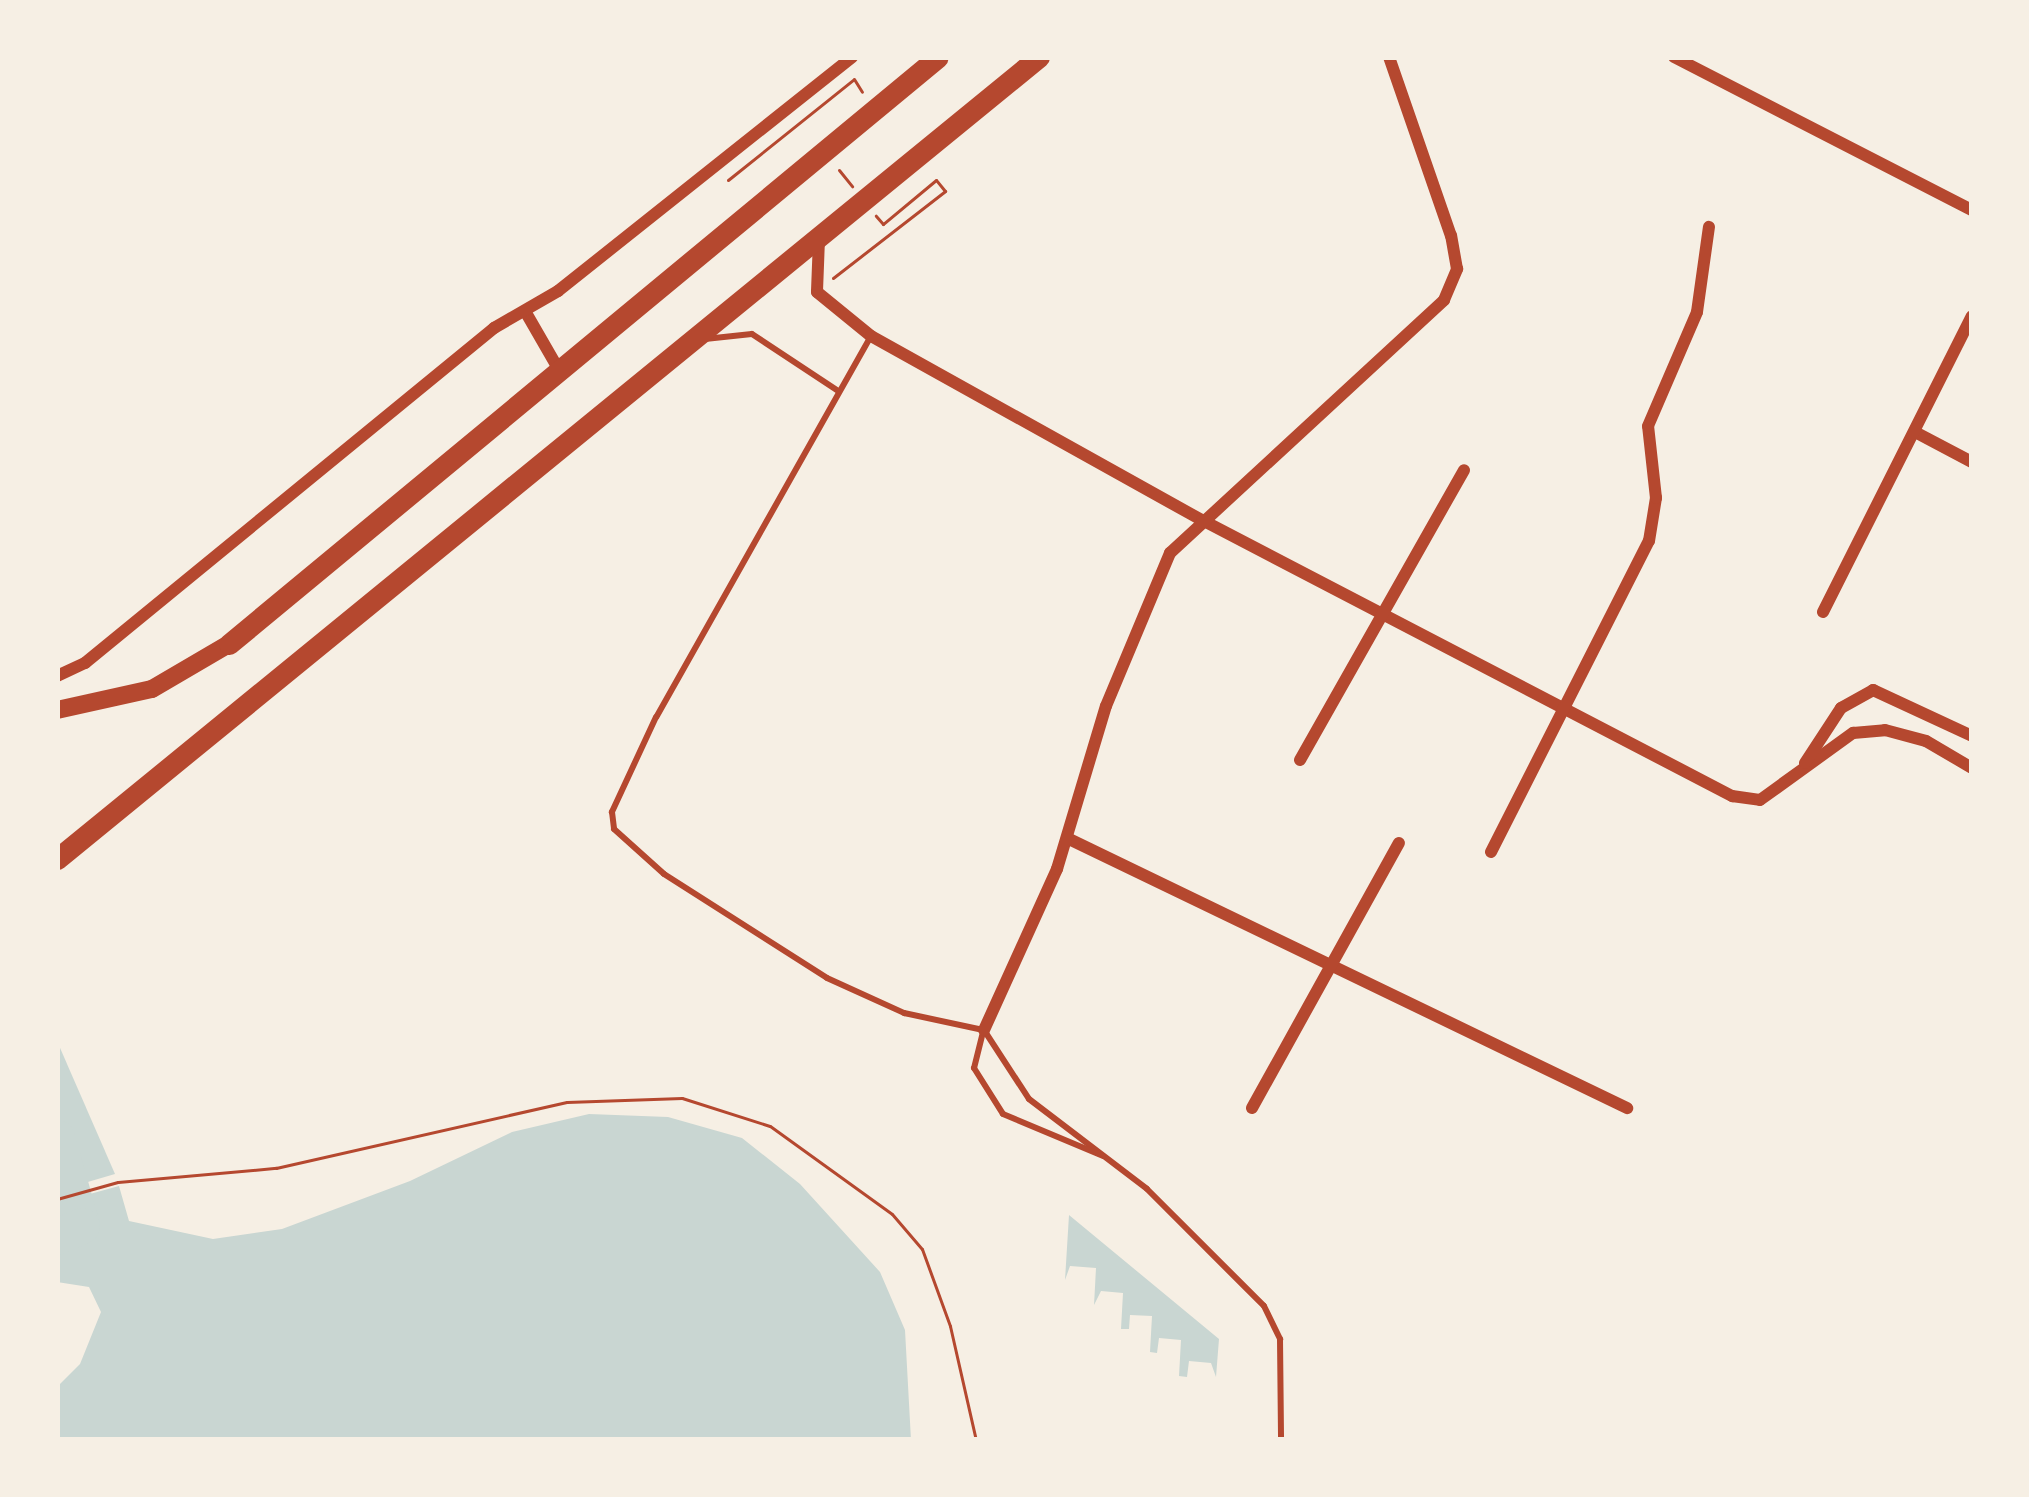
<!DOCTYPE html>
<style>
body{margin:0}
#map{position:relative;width:2029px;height:1497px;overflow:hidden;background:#f6efe4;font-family:Spectral,serif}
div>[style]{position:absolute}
.water>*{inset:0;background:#c9d6d2}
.river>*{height:36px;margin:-18px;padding:0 18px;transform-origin:18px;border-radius:18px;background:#c9d6d2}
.path>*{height:3px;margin:-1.5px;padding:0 1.5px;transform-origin:1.5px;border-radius:1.5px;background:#b5482f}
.service>*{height:6px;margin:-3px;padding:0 3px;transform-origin:3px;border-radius:3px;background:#b5482f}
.minor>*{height:12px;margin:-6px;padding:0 6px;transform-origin:6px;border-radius:6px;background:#b5482f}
.primary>*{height:18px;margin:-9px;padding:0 9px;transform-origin:9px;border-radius:9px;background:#b5482f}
.motorway>*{height:21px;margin:-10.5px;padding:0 10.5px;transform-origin:10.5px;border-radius:10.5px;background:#b5482f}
span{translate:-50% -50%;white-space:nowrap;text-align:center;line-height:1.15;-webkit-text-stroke:9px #f6efe4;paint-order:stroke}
.frame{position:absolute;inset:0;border:60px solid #f6efe4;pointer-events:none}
</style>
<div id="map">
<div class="water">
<div style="clip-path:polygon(57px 1041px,115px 1174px,57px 1191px)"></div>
<div style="clip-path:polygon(589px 1114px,668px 1117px,742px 1138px,800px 1184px,880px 1272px,905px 1330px,911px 1440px,57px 1440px,57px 1387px,80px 1364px,101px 1312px,89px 1287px,57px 1282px,57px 1203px,119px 1186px,129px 1221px,213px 1239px,282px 1229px,410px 1181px,512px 1132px)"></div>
<div style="clip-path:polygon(1069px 1215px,1219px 1339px,1216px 1377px,1211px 1363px,1189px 1361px,1187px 1377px,1179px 1376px,1181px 1340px,1159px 1338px,1157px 1353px,1150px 1352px,1152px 1316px,1130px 1315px,1129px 1329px,1121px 1329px,1123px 1293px,1101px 1291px,1094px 1305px,1096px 1268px,1070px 1266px,1065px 1280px)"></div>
</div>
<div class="river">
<div style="left:57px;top:1138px;width:91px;rotate:74.1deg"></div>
<div style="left:82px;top:1226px;width:27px;rotate:156deg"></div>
</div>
<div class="path">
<div style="left:839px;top:170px;width:21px;rotate:51deg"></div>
<div style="left:728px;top:180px;width:161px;rotate:-38.7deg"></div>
<div style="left:854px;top:79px;width:15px;rotate:58deg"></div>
<div style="left:833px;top:278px;width:142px;rotate:-37.8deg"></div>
<div style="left:945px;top:191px;width:14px;rotate:-129deg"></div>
<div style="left:936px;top:180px;width:69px;rotate:140.3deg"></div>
<div style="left:883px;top:224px;width:11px;rotate:-131deg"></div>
<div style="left:57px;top:1199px;width:63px;rotate:-15.6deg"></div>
<div style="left:118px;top:1182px;width:159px;rotate:-5.1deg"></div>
<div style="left:276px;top:1168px;width:298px;rotate:-12.8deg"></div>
<div style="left:567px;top:1102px;width:115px;rotate:-2deg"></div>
<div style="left:682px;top:1098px;width:92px;rotate:17.7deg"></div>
<div style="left:770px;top:1126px;width:150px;rotate:35.8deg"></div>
<div style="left:892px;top:1214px;width:46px;rotate:49.4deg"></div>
<div style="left:922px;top:1249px;width:82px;rotate:70deg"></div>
<div style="left:950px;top:1326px;width:117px;rotate:77.2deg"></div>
</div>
<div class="service">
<div style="left:871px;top:336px;width:437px;rotate:119.4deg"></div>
<div style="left:656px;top:717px;width:105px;rotate:114.9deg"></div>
<div style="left:612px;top:812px;width:17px;rotate:83deg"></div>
<div style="left:614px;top:829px;width:67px;rotate:42deg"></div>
<div style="left:664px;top:874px;width:193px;rotate:32.5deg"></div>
<div style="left:827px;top:978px;width:85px;rotate:24.4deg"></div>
<div style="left:904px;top:1013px;width:81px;rotate:12.1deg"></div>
<div style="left:705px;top:339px;width:47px;rotate:-6.1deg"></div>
<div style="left:752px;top:334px;width:103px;rotate:33.5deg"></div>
<div style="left:984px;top:1030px;width:82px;rotate:56.9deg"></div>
<div style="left:1029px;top:1099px;width:148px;rotate:37.3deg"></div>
<div style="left:1147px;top:1189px;width:165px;rotate:45deg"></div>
<div style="left:1264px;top:1306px;width:37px;rotate:64deg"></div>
<div style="left:1280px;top:1339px;width:101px;rotate:89.4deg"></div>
<div style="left:983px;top:1032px;width:37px;rotate:104deg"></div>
<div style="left:974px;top:1068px;width:54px;rotate:57.8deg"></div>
<div style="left:1003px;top:1114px;width:108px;rotate:22.8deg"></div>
</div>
<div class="minor">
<div style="left:1674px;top:57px;width:335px;rotate:27.2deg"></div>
<div style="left:819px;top:239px;width:53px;rotate:92.2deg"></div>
<div style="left:817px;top:292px;width:70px;rotate:39.2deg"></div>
<div style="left:871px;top:336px;width:379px;rotate:29.1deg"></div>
<div style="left:1202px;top:520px;width:598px;rotate:27.51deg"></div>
<div style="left:1732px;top:796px;width:28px;rotate:8deg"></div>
<div style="left:1760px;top:800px;width:115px;rotate:-35.8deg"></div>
<div style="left:1853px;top:733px;width:32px;rotate:-5deg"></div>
<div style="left:1885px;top:730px;width:42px;rotate:15deg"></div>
<div style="left:1926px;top:741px;width:53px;rotate:30.4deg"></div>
<div style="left:525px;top:311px;width:68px;rotate:60deg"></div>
<div style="left:1915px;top:432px;width:64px;rotate:27.8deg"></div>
<div style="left:1823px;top:612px;width:331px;rotate:-63.3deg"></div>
<div style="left:57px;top:676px;width:31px;rotate:-25deg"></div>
<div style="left:85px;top:663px;width:529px;rotate:-39.32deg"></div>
<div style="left:494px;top:328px;width:74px;rotate:-30deg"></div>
<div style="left:558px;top:291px;width:376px;rotate:-38.5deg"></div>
<div style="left:1300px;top:760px;width:333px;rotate:-60.5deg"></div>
<div style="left:1805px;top:763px;width:66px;rotate:-56.8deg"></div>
<div style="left:1841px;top:708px;width:37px;rotate:-29deg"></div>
<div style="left:1873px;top:690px;width:109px;rotate:24.9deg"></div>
<div style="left:1067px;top:838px;width:622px;rotate:25.74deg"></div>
<div style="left:1491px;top:852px;width:349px;rotate:-63.1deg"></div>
<div style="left:1649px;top:541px;width:44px;rotate:-80.8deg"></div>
<div style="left:1656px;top:498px;width:72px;rotate:-96.3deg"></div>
<div style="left:1648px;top:426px;width:124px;rotate:-66.7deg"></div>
<div style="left:1697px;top:312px;width:86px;rotate:-82deg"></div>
<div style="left:984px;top:1030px;width:177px;rotate:-65.6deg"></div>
<div style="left:1057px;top:869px;width:170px;rotate:-73.3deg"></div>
<div style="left:1106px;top:706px;width:166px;rotate:-67.3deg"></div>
<div style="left:1170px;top:553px;width:373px;rotate:-42.7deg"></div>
<div style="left:1444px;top:300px;width:34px;rotate:-67deg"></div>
<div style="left:1457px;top:269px;width:34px;rotate:-100deg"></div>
<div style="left:1451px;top:236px;width:189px;rotate:-109.1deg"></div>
<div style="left:1252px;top:1108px;width:303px;rotate:-61deg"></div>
</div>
<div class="primary">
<div style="left:57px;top:710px;width:97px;rotate:-12.5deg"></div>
<div style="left:152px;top:689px;width:89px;rotate:-30.3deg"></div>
</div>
<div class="motorway">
<div style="left:229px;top:644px;width:920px;rotate:-39.62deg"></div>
<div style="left:57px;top:859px;width:1268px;rotate:-39.24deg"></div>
</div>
<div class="frame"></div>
</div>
